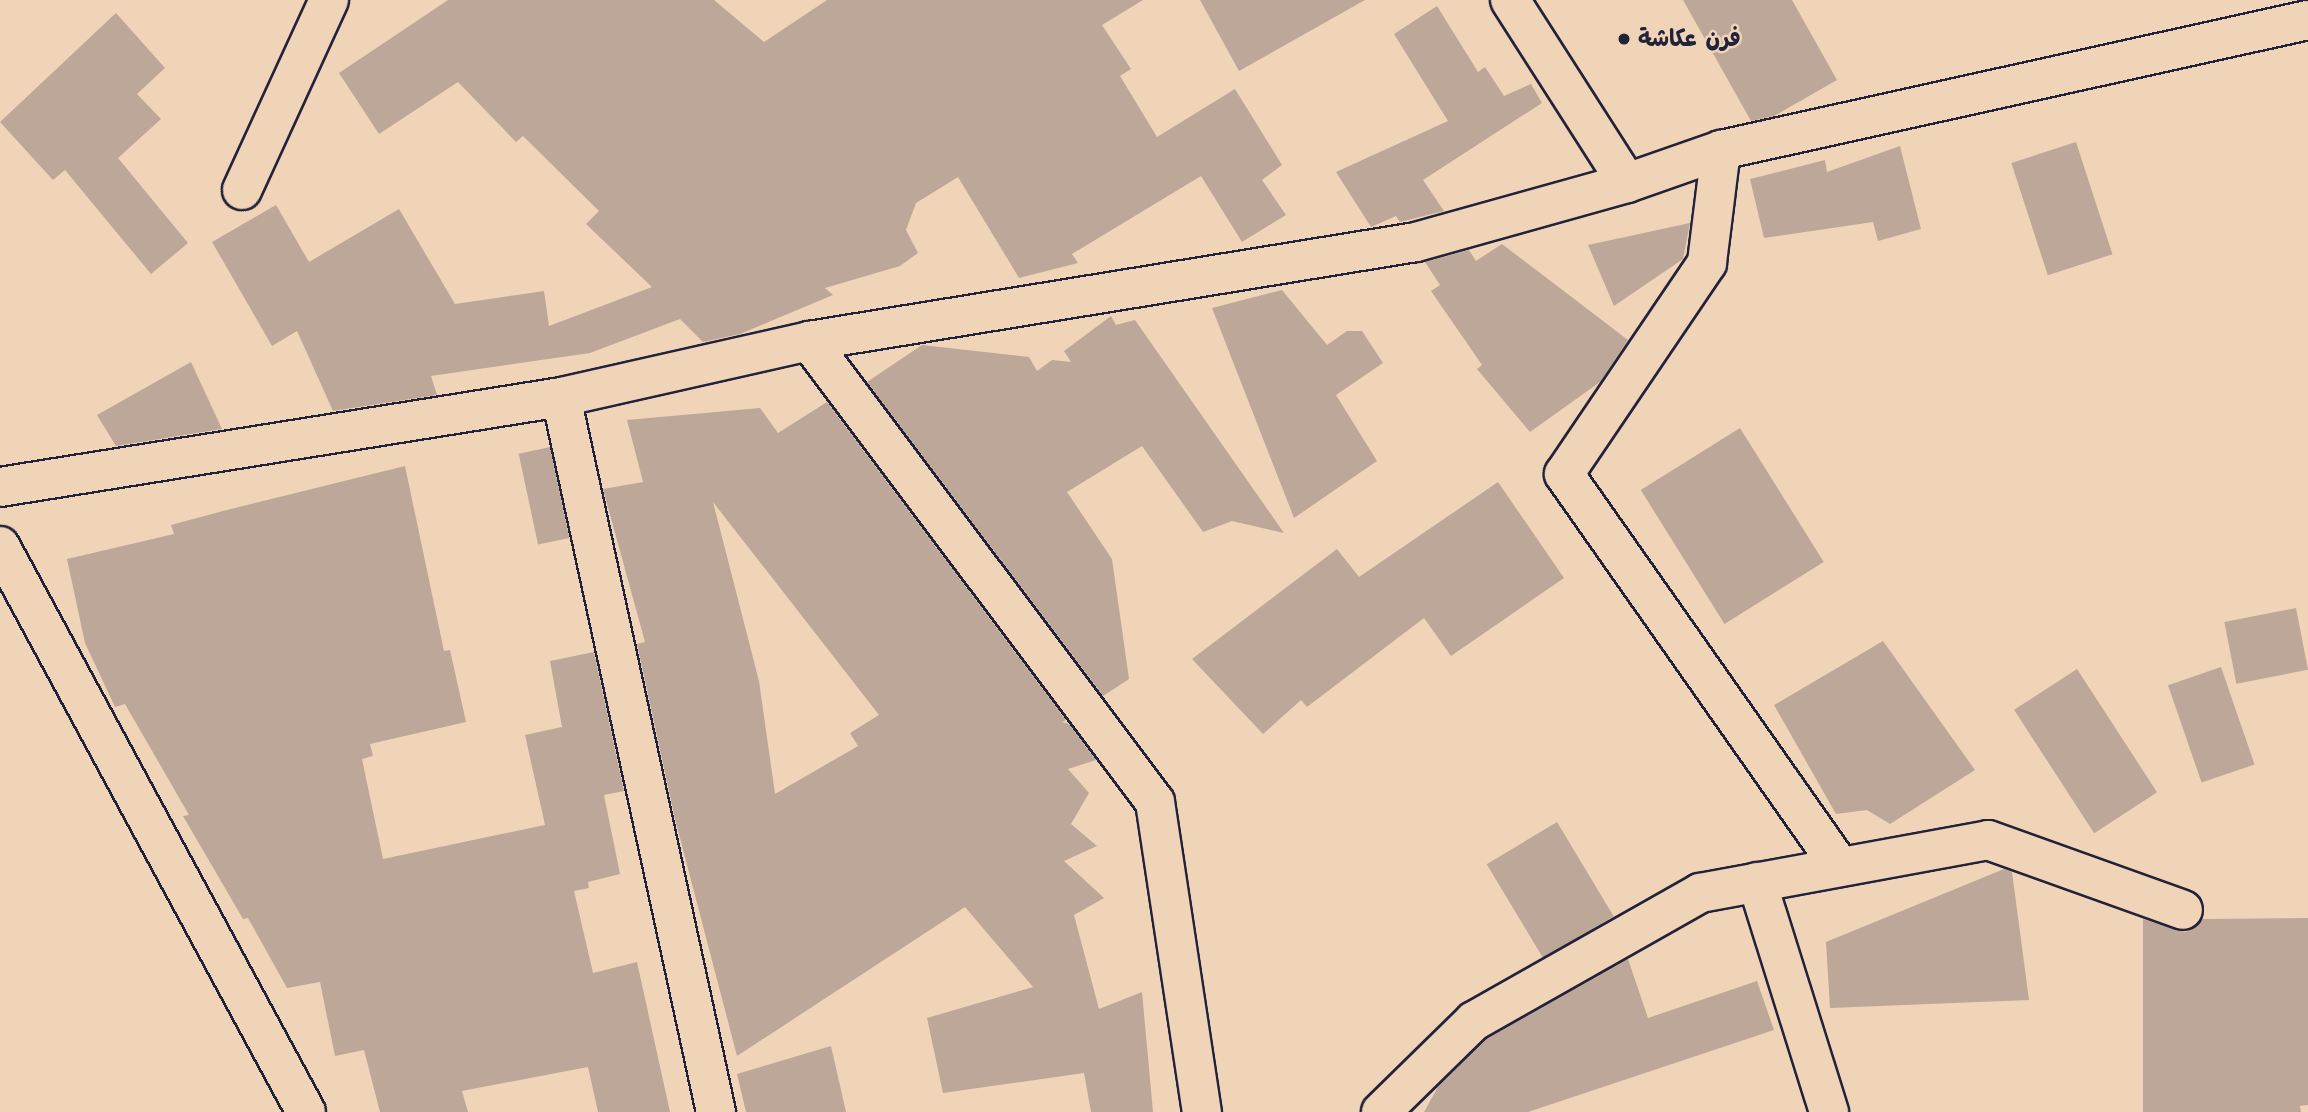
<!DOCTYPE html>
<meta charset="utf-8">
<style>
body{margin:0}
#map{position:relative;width:2308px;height:1112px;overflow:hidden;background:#f0d4b7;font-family:"Architects Daughter","Playpen Sans Arabic",sans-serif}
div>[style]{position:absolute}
.building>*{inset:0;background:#bda798;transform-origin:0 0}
.roads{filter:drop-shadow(2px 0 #22223b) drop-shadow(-2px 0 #22223b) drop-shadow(0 2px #22223b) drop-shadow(0 -2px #22223b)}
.minor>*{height:38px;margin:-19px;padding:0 19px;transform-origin:19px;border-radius:19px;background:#f0d4b7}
.dots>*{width:19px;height:19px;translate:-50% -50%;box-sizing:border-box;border:4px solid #f0d4b7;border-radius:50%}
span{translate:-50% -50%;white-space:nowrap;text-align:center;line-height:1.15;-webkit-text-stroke:5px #f0d4b7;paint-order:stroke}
.poi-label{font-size:23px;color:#22223b;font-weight:700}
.left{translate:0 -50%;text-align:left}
</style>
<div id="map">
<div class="building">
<div style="clip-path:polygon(448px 0,714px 0,764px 42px,827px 0,1143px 0,1102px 25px,1131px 69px,1120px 76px,1157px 137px,1235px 89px,1282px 165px,1262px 180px,1286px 215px,1242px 242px,1201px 176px,1072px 254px,1078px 263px,1019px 278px,958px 177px,916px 203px,906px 230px,918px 253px,900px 266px,825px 288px,833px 295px,740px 334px,703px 342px,680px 319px,590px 353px,431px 376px,437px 395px,333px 411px,297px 331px,272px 346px,212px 242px,276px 205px,309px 262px,399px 209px,455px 304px,544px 291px,549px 326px,652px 287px,586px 224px,599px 211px,523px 136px,516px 142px,458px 82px,379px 134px,339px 73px)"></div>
<div style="clip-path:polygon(1200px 0,1365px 0,1239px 71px)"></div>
<div style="clip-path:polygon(1683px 0,1792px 0,1837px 80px,1774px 116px,1751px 121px)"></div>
<div style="clip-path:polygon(1437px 6px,1478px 72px,1485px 67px,1504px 96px,1531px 84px,1542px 103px,1423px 180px,1444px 211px,1400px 222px,1396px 216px,1371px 227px,1336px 172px,1448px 121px,1394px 34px)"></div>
<div style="clip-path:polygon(116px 13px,165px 68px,137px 94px,161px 119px,118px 158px,188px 243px,151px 274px,65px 170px,53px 180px,0 122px)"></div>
<div style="left:2076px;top:142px;width:118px;height:68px;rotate:72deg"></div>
<div style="clip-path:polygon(1900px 146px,1921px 229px,1878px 241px,1873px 222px,1764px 238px,1750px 179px,1825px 160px,1827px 172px)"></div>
<div style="clip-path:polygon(1690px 223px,1683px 259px,1614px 306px,1588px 245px)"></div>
<div style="clip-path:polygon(1502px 244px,1628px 340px,1600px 382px,1530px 432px,1477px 369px,1482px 365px,1431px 291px,1440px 285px,1425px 262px,1469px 250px,1476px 261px)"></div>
<div style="clip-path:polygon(1282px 290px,1327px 345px,1347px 331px,1362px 331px,1383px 363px,1336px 395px,1377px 461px,1294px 518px,1212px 308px)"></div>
<div style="clip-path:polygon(1111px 316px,1116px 325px,1135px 320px,1284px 533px,1232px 521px,1203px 532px,1142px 446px,1067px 492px,1112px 559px,1129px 679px,1103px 696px,867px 382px,922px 345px,1029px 357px,1037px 371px,1052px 360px,1071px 362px,1064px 351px)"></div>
<div style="clip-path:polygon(191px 362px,222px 429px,116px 446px,97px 415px)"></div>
<div style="clip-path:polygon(evenodd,827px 402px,1066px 720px,1062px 722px,1069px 724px,1096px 760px,1068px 769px,1089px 793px,1071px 824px,1097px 846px,1064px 861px,1104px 898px,1074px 915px,1099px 1009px,1142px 992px,1153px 1112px,1091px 1112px,1084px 1073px,943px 1093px,927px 1018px,1033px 987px,965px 907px,737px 1056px,675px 819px,637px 644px,645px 642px,603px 489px,643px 482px,627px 420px,760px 408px,778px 433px,827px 402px,713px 502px,879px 715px,850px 733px,858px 746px,775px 794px,759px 681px,713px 502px)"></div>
<div style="left:1740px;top:428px;width:158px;height:117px;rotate:58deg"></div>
<div style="left:550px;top:447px;width:93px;height:32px;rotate:78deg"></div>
<div style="clip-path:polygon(405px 466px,444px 651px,450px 650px,466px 722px,370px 744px,373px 756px,362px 759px,383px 859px,545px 825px,525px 735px,562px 727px,550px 661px,594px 652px,624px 791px,604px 795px,620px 874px,588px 882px,589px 888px,574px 891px,593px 973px,637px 962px,670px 1112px,598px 1112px,588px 1067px,462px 1091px,468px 1112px,380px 1112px,364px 1050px,335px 1056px,320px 982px,287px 988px,248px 918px,243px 919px,183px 816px,189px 815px,125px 704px,115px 707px,85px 643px,67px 559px,174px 534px,171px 525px,223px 511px)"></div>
<div style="clip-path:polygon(1498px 482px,1564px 578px,1451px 656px,1424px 618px,1307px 707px,1301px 700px,1263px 734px,1192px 659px,1337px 549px,1359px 577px)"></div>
<div style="left:2296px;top:608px;width:63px;height:73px;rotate:79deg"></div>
<div style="clip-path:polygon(1883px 641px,1975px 770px,1890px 824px,1867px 810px,1836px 814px,1774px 705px)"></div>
<div style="left:2221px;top:667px;width:103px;height:56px;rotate:71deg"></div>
<div style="left:2077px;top:669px;width:147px;height:75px;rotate:57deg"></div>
<div style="left:1557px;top:822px;width:110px;height:82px;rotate:59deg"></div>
<div style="clip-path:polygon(2004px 869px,2012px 872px,2029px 1000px,1830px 1008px,1826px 942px)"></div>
<div style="clip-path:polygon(2308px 918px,2308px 1105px,2300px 1106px,2301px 1112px,2143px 1112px,2143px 919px,2186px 932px,2203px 919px)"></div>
<div style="clip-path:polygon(1628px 959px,1648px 1018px,1757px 981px,1774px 1030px,1528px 1112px,1424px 1112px,1438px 1087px,1487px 1039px)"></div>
<div style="clip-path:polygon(831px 1046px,846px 1112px,746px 1112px,737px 1074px)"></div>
</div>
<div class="roads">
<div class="minor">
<div style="left:1510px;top:0;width:217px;rotate:57.4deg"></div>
<div style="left:1721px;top:150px;width:114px;rotate:97.1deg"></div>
<div style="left:1707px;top:263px;width:255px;rotate:124.1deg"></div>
<div style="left:1564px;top:474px;width:480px;rotate:54.9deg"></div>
<div style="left:242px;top:190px;width:209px;rotate:-65.4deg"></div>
<div style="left:809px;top:341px;width:576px;rotate:53.11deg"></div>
<div style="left:1155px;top:802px;width:314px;rotate:81.4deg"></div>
<div style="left:561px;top:397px;width:732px;rotate:77.77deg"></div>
<div style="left:0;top:487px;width:568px;rotate:-9.11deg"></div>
<div style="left:561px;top:397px;width:254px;rotate:-12.7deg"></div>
<div style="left:809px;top:341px;width:615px;rotate:-9.26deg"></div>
<div style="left:1416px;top:242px;width:219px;rotate:-15.6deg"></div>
<div style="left:1627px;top:183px;width:100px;rotate:-19.3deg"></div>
<div style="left:1721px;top:150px;width:601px;rotate:-12.49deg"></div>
<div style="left:0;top:546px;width:643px;rotate:61.6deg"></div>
<div style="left:1757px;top:882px;width:241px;rotate:72.6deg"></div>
<div style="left:1381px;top:1112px;width:130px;rotate:-44.4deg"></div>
<div style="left:1474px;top:1021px;width:260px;rotate:-29.5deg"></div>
<div style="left:1700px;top:893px;width:293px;rotate:-10.4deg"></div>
<div style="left:1988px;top:840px;width:207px;rotate:19.7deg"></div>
</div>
</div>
<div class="dots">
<div style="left:1624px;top:39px;background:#22223b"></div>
</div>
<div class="poi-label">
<span class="left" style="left:1638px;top:39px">فرن عكاشة</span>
</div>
</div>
